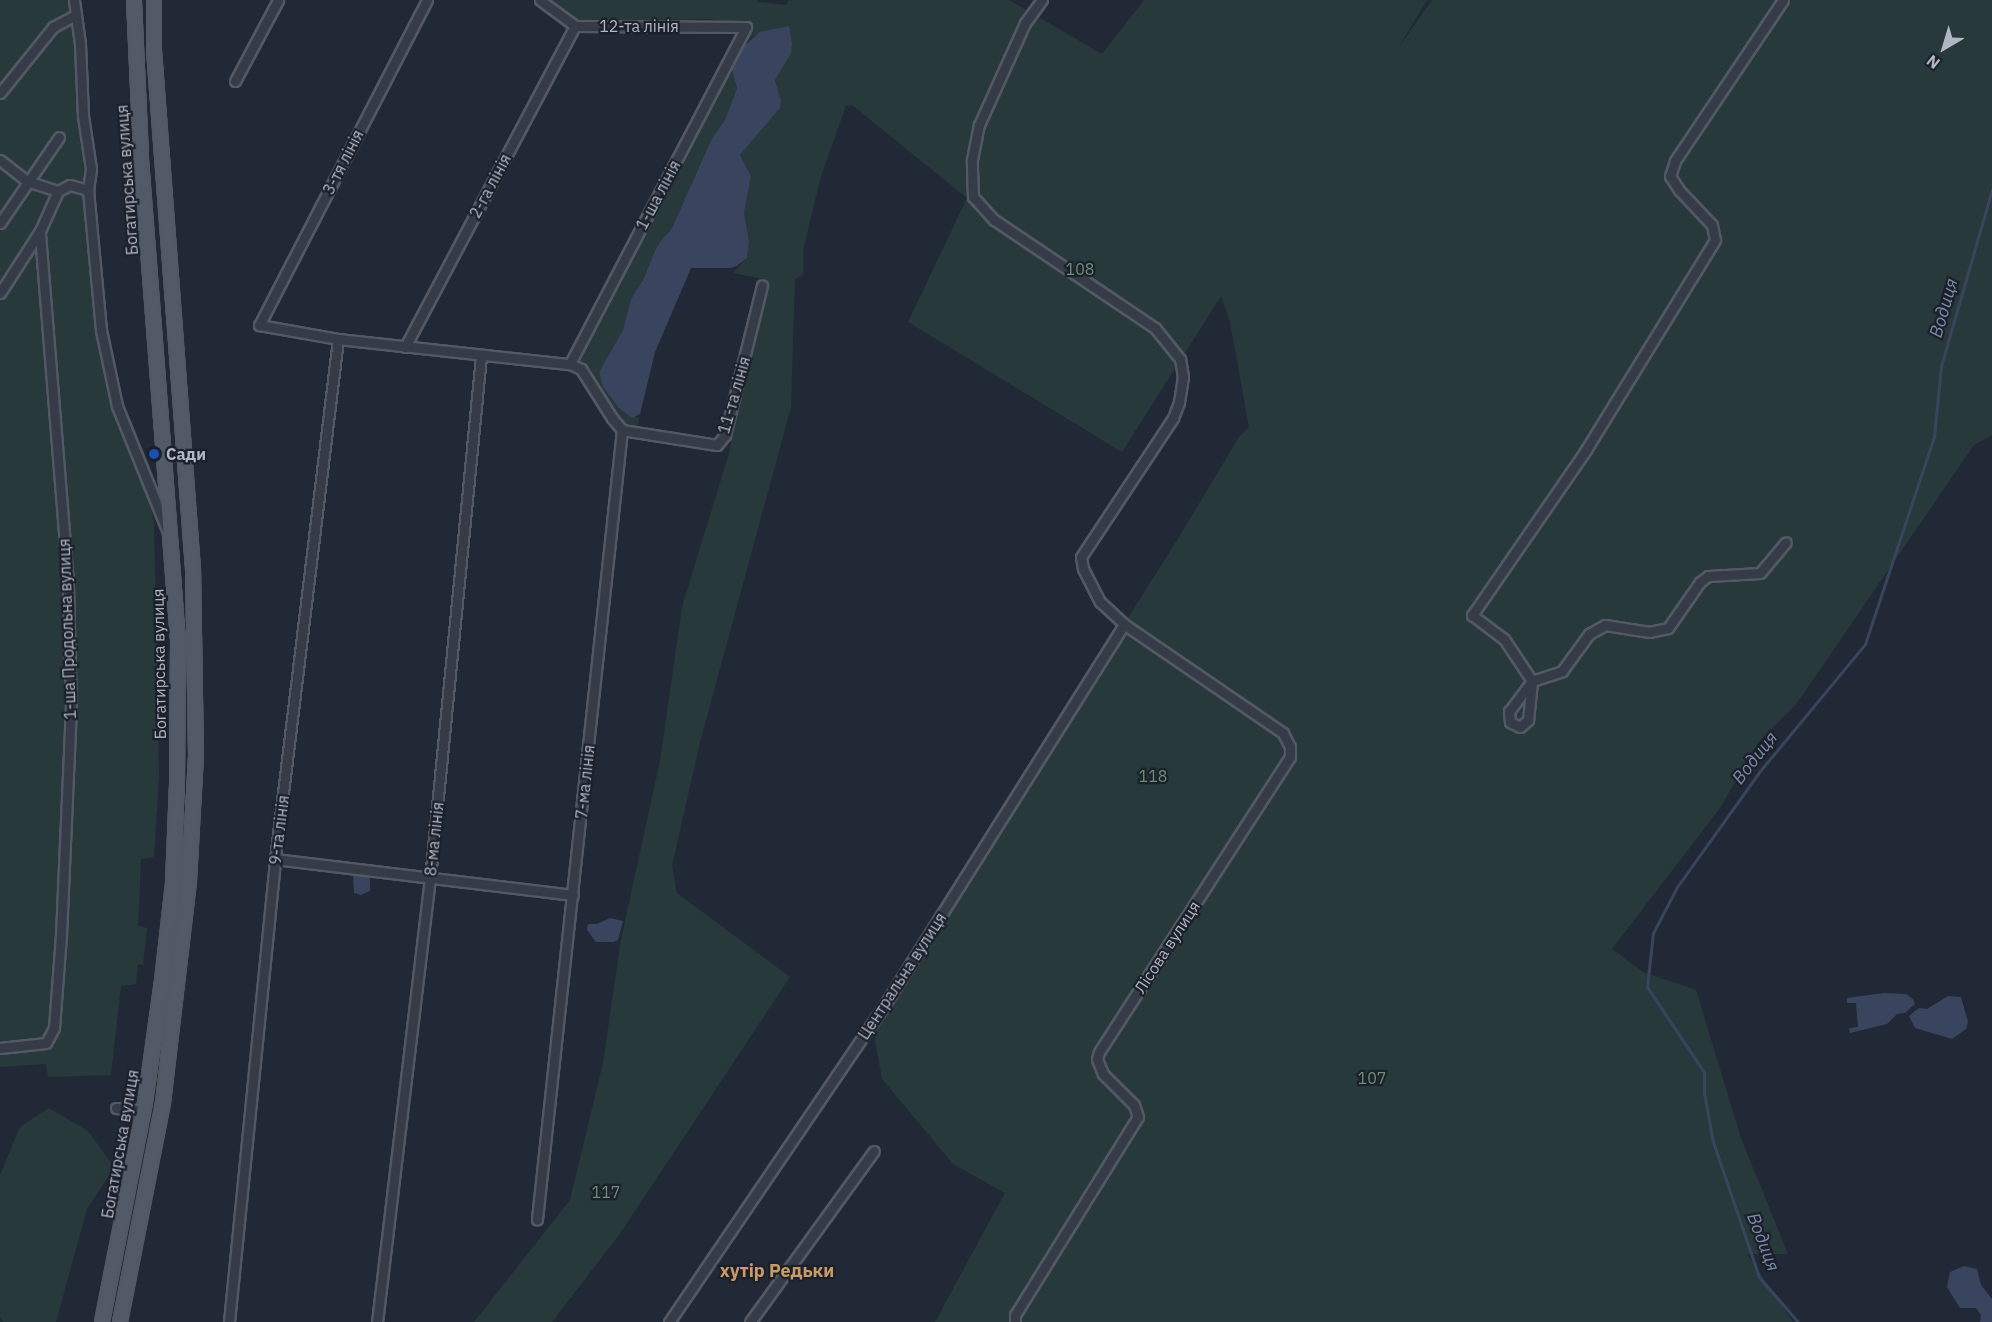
<!DOCTYPE html>
<meta charset="utf-8">
<style>
body{margin:0}
#map{position:relative;width:1992px;height:1322px;overflow:hidden;background:#222936;font-family:"IBM Plex Sans",sans-serif}
div>[style]{position:absolute}
.green>*{inset:0;background:#28393b}
.water>*{inset:0;background:#39455e}
.stream>*{height:3px;margin:-1.5px;padding:0 1.5px;transform-origin:1.5px;border-radius:1.5px;background:#39455e}
.roads{filter:drop-shadow(2px 0 #535964) drop-shadow(-2px 0 #535964) drop-shadow(0 2px #535964) drop-shadow(0 -2px #535964)}
.minor>*{height:9px;margin:-4.5px;padding:0 4.5px;transform-origin:4.5px;border-radius:4.5px;background:#353b47}
.major>*{height:12px;margin:-6px;padding:0 6px;transform-origin:6px;border-radius:6px;background:#535a67}
.dots>*{width:16px;height:16px;translate:-50% -50%;box-sizing:border-box;border:3px solid #1b202b;border-radius:50%}
span{translate:-50% -50%;white-space:nowrap;text-align:center;line-height:1.15;-webkit-text-stroke:4.5px #1b202b;paint-order:stroke}
.street-label{font-size:16px;color:#b0b6c3}
.park-label{font-size:16px;color:#6a9176}
.poi-label{font-size:16px;color:#b0b6c3;font-weight:700}
.left{translate:0 -50%;text-align:left}
.water-label{font-size:18px;color:#7b8aa9;font-style:italic}
.neighbourhood-label{font-size:18px;color:#c99a65;font-weight:700}
.north{position:absolute;left:1914px;top:18px;width:60px;height:60px;-webkit-text-stroke:4px #1b202b;paint-order:stroke;rotate:218deg;font-size:16px;font-weight:700;line-height:24px;text-align:center;color:#b0b6c3}
.north::after{content:'';display:block;margin:auto;width:21px;height:27px;background:#b0b6c3;clip-path:polygon(50% 0,100% 100%,50% 72%,0 100%)}
</style>
<div id="map">
<div class="green">
<div style="clip-path:polygon(0 0,71px 0,97px 341px,128px 447px,148px 492px,154px 524px,159px 777px,154px 857px,141px 859px,138px 926px,147px 928px,143px 965px,138px 964px,136px 984px,121px 986px,111px 1075px,48px 1077px,46px 1064px,0 1067px)"></div>
<div style="clip-path:polygon(547px 0,757px 0,758px 2px,786px 5px,789px 0,1009px 0,1102px 54px,1144px 0,1427px 0,1399px 47px,1432px 0,1992px 0,1992px 435px,1974px 445px,1797px 703px,1758px 743px,1720px 808px,1612px 949px,1643px 972px,1696px 990px,1741px 1138px,1788px 1254px,1747px 1254px,1793px 1322px,935px 1322px,1005px 1193px,953px 1164px,882px 1079px,872px 1024px,1179px 537px,1239px 437px,1249px 427px,1230px 322px,1221px 296px,1122px 452px,908px 322px,967px 198px,852px 105px,846px 106px,821px 176px,803px 250px,803px 275px,795px 279px,791px 407px,700px 742px,672px 866px,677px 893px,790px 977px,619px 1235px,552px 1322px,474px 1322px,570px 1200px,603px 1063px,621px 939px,660px 761px,682px 607px,729px 453px,764px 279px,733px 273px,747px 258px,749px 241px,744px 213px,751px 176px,740px 155px,780px 108px,781px 101px,775px 80px,784px 61px,789px 26px,759px 32px,743px 44px,734px 59px,747px 25px,710px 19px,577px 21px)"></div>
<div style="clip-path:polygon(731px 66px,737px 88px,725px 120px,712px 138px,672px 228px,657px 246px,643px 280px,631px 299px,623px 330px,599px 372px,603px 387px,618px 407px,638px 418px,640px 414px,637px 429px,626px 426px,608px 407px,580px 359px,579px 352px)"></div>
<div style="clip-path:polygon(49px 1108px,88px 1131px,114px 1167px,87px 1209px,56px 1322px,3px 1322px,0 1317px,0 1175px,20px 1127px)"></div>
</div>
<div class="water">
<div style="clip-path:polygon(789px 26px,792px 44px,791px 53px,775px 80px,781px 101px,780px 108px,740px 155px,751px 176px,744px 213px,749px 241px,747px 258px,737px 266px,730px 268px,691px 268px,655px 352px,640px 414px,632px 418px,618px 407px,603px 387px,599px 372px,623px 330px,631px 299px,643px 280px,657px 246px,672px 228px,712px 138px,725px 120px,737px 88px,731px 66px,739px 51px,759px 32px)"></div>
<div style="clip-path:polygon(353px 874px,370px 876px,370px 891px,361px 895px,354px 893px)"></div>
<div style="clip-path:polygon(610px 918px,623px 921px,618px 940px,614px 942px,596px 942px,587px 930px,588px 924px,597px 924px)"></div>
<div style="clip-path:polygon(1884px 993px,1906px 994px,1913px 999px,1915px 1004px,1905px 1013px,1897px 1014px,1887px 1024px,1850px 1033px,1849px 1028px,1858px 1027px,1856px 1003px,1847px 1003px,1847px 998px)"></div>
<div style="clip-path:polygon(1948px 996px,1961px 997px,1968px 1022px,1966px 1029px,1952px 1039px,1915px 1028px,1909px 1016px,1919px 1008px,1927px 1009px)"></div>
<div style="clip-path:polygon(1964px 1266px,1977px 1269px,1981px 1285px,1992px 1299px,1992px 1322px,1980px 1322px,1981px 1315px,1976px 1308px,1960px 1308px,1947px 1287px,1950px 1272px)"></div>
</div>
<div class="stream">
<div style="left:1798px;top:1322px;width:60px;rotate:-130.9deg"></div>
<div style="left:1759px;top:1277px;width:143px;rotate:-108.8deg"></div>
<div style="left:1713px;top:1142px;width:50px;rotate:-100.4deg"></div>
<div style="left:1704px;top:1093px;width:21px;rotate:-90deg"></div>
<div style="left:1704px;top:1072px;width:102px;rotate:-123.8deg"></div>
<div style="left:1647px;top:987px;width:54px;rotate:-83.7deg"></div>
<div style="left:1653px;top:933px;width:52px;rotate:-62.4deg"></div>
<div style="left:1677px;top:887px;width:143px;rotate:-54.4deg"></div>
<div style="left:1760px;top:771px;width:165px;rotate:-50.4deg"></div>
<div style="left:1865px;top:644px;width:218px;rotate:-71.6deg"></div>
<div style="left:1934px;top:437px;width:71px;rotate:-84.4deg"></div>
<div style="left:1941px;top:366px;width:184px;rotate:-73.9deg"></div>
</div>
<div class="roads">
<div class="minor">
<div style="left:74px;top:0;width:44px;rotate:82.2deg"></div>
<div style="left:80px;top:44px;width:72px;rotate:87.6deg"></div>
<div style="left:83px;top:116px;width:54px;rotate:81.4deg"></div>
<div style="left:91px;top:169px;width:21px;rotate:98deg"></div>
<div style="left:88px;top:190px;width:141px;rotate:84.7deg"></div>
<div style="left:101px;top:330px;width:78px;rotate:78.1deg"></div>
<div style="left:117px;top:406px;width:131px;rotate:68deg"></div>
<div style="left:427px;top:0;width:366px;rotate:117.3deg"></div>
<div style="left:259px;top:325px;width:80px;rotate:10deg"></div>
<div style="left:338px;top:339px;width:233px;rotate:6.2deg"></div>
<div style="left:570px;top:364px;width:12px;rotate:24deg"></div>
<div style="left:581px;top:369px;width:58px;rotate:57.7deg"></div>
<div style="left:612px;top:418px;width:16px;rotate:50deg"></div>
<div style="left:622px;top:430px;width:794px;rotate:96.15deg"></div>
<div style="left:540px;top:0;width:44px;rotate:36.6deg"></div>
<div style="left:575px;top:26px;width:171px;rotate:0.3deg"></div>
<div style="left:746px;top:27px;width:380px;rotate:117.6deg"></div>
<div style="left:1783px;top:0;width:194px;rotate:123.9deg"></div>
<div style="left:1675px;top:161px;width:16px;rotate:108deg"></div>
<div style="left:1670px;top:176px;width:17px;rotate:57deg"></div>
<div style="left:1679px;top:190px;width:48px;rotate:46.7deg"></div>
<div style="left:1712px;top:225px;width:15px;rotate:79deg"></div>
<div style="left:1715px;top:240px;width:246px;rotate:121.6deg"></div>
<div style="left:1586px;top:450px;width:201px;rotate:124.6deg"></div>
<div style="left:1472px;top:615px;width:40px;rotate:37deg"></div>
<div style="left:1504px;top:639px;width:50px;rotate:56.3deg"></div>
<div style="left:1532px;top:681px;width:38px;rotate:127deg"></div>
<div style="left:1509px;top:711px;width:11px;rotate:85deg"></div>
<div style="left:1510px;top:722px;width:11px;rotate:27deg"></div>
<div style="left:1520px;top:727px;width:11px;rotate:-41deg"></div>
<div style="left:1528px;top:720px;width:39px;rotate:-84deg"></div>
<div style="left:1532px;top:681px;width:32px;rotate:-18deg"></div>
<div style="left:1562px;top:671px;width:46px;rotate:-53.9deg"></div>
<div style="left:1589px;top:634px;width:18px;rotate:-29deg"></div>
<div style="left:1605px;top:625px;width:45px;rotate:9deg"></div>
<div style="left:1649px;top:632px;width:19px;rotate:-12deg"></div>
<div style="left:1668px;top:628px;width:56px;rotate:-55.2deg"></div>
<div style="left:1700px;top:582px;width:10px;rotate:-37deg"></div>
<div style="left:1708px;top:576px;width:52px;rotate:-3.3deg"></div>
<div style="left:1760px;top:573px;width:40px;rotate:-50deg"></div>
<div style="left:235px;top:81px;width:92px;rotate:-62deg"></div>
<div style="left:0;top:93px;width:85px;rotate:-51.2deg"></div>
<div style="left:53px;top:27px;width:24px;rotate:-28deg"></div>
<div style="left:0;top:160px;width:34px;rotate:38deg"></div>
<div style="left:27px;top:181px;width:33px;rotate:18deg"></div>
<div style="left:58px;top:191px;width:13px;rotate:-27deg"></div>
<div style="left:70px;top:185px;width:19px;rotate:16deg"></div>
<div style="left:0;top:223px;width:104px;rotate:-55.5deg"></div>
<div style="left:0;top:293px;width:74px;rotate:-57.2deg"></div>
<div style="left:40px;top:231px;width:44px;rotate:-65.8deg"></div>
<div style="left:405px;top:347px;width:363px;rotate:-62.1deg"></div>
<div style="left:622px;top:430px;width:96px;rotate:9deg"></div>
<div style="left:717px;top:445px;width:13px;rotate:-51deg"></div>
<div style="left:725px;top:435px;width:154px;rotate:-76.1deg"></div>
<div style="left:275px;top:859px;width:300px;rotate:6.9deg"></div>
<div style="left:0;top:1048px;width:46px;rotate:-6.2deg"></div>
<div style="left:46px;top:1043px;width:17px;rotate:-62deg"></div>
<div style="left:54px;top:1028px;width:93px;rotate:-85.7deg"></div>
<div style="left:61px;top:935px;width:227px;rotate:-87.5deg"></div>
<div style="left:71px;top:708px;width:126px;rotate:-91.4deg"></div>
<div style="left:68px;top:582px;width:352px;rotate:-94.6deg"></div>
<div style="left:116px;top:1108px;width:28px;rotate:6deg"></div>
<div style="left:229px;top:1322px;width:465px;rotate:-84.3deg"></div>
<div style="left:275px;top:859px;width:524px;rotate:-83.09deg"></div>
<div style="left:377px;top:1322px;width:446px;rotate:-83.2deg"></div>
<div style="left:430px;top:879px;width:525px;rotate:-84.43deg"></div>
<div style="left:669px;top:1322px;width:375px;rotate:-55.8deg"></div>
<div style="left:880px;top:1012px;width:458px;rotate:-57.8deg"></div>
<div style="left:750px;top:1322px;width:211px;rotate:-54.1deg"></div>
<div style="left:1015px;top:1322px;width:7px;rotate:-90deg"></div>
<div style="left:1015px;top:1315px;width:233px;rotate:-58.2deg"></div>
<div style="left:1138px;top:1117px;width:13px;rotate:-108deg"></div>
<div style="left:1134px;top:1105px;width:44px;rotate:-135deg"></div>
<div style="left:1103px;top:1074px;width:16px;rotate:-112deg"></div>
<div style="left:1097px;top:1059px;width:7px;rotate:-74deg"></div>
<div style="left:1099px;top:1052px;width:351px;rotate:-57.1deg"></div>
<div style="left:1290px;top:757px;width:10px;rotate:-90deg"></div>
<div style="left:1290px;top:747px;width:16px;rotate:-117deg"></div>
<div style="left:1283px;top:733px;width:193px;rotate:-145.6deg"></div>
<div style="left:1124px;top:624px;width:33px;rotate:-137deg"></div>
<div style="left:1100px;top:602px;width:37px;rotate:-117deg"></div>
<div style="left:1083px;top:569px;width:12px;rotate:-99deg"></div>
<div style="left:1081px;top:557px;width:167px;rotate:-56.5deg"></div>
<div style="left:1173px;top:418px;width:17px;rotate:-69deg"></div>
<div style="left:1179px;top:402px;width:25px;rotate:-81deg"></div>
<div style="left:1183px;top:377px;width:18px;rotate:-99deg"></div>
<div style="left:1180px;top:359px;width:40px;rotate:-129deg"></div>
<div style="left:1155px;top:328px;width:194px;rotate:-146.1deg"></div>
<div style="left:994px;top:220px;width:31px;rotate:-132deg"></div>
<div style="left:973px;top:197px;width:37px;rotate:-92deg"></div>
<div style="left:972px;top:160px;width:36px;rotate:-79deg"></div>
<div style="left:979px;top:125px;width:112px;rotate:-65.7deg"></div>
<div style="left:1025px;top:23px;width:29px;rotate:-54deg"></div>
</div>
<div class="major">
<div style="left:102px;top:1322px;width:223px;rotate:-78.9deg"></div>
<div style="left:145px;top:1103px;width:123px;rotate:-82.1deg"></div>
<div style="left:162px;top:981px;width:99px;rotate:-83.6deg"></div>
<div style="left:173px;top:883px;width:98px;rotate:-87.7deg"></div>
<div style="left:177px;top:785px;width:145px;rotate:-89.6deg"></div>
<div style="left:178px;top:640px;width:486px;rotate:-94.4deg"></div>
<div style="left:141px;top:155px;width:155px;rotate:-92.6deg"></div>
<div style="left:120px;top:1322px;width:223px;rotate:-78.9deg"></div>
<div style="left:163px;top:1103px;width:224px;rotate:-83.3deg"></div>
<div style="left:189px;top:881px;width:124px;rotate:-86.8deg"></div>
<div style="left:196px;top:757px;width:188px;rotate:-90.9deg"></div>
<div style="left:193px;top:569px;width:520px;rotate:-94.3deg"></div>
<div style="left:154px;top:50px;width:50px;rotate:-90deg"></div>
</div>
</div>
<div class="dots">
<div style="left:154px;top:454px;background:#1a4fb4"></div>
</div>
<div class="street-label">
<span style="left:639px;top:26px">12-та лінія</span>
<span style="left:343px;top:162px;rotate:-63deg">3-тя лінія</span>
<span style="left:127px;top:180px;rotate:-94deg">Богатирська вулиця</span>
<span style="left:490px;top:186px;rotate:-62deg">2-га лінія</span>
<span style="left:658px;top:195px;rotate:-62deg">1-ша лінія</span>
<span style="left:734px;top:395px;rotate:-74deg">11-та лінія</span>
<span style="left:67px;top:629px;rotate:-92deg">1-ша Продольна вулиця</span>
<span style="left:159px;top:664px;rotate:-91deg">Богатирська вулиця</span>
<span style="left:585px;top:782px;rotate:-84deg">7-ма лінія</span>
<span style="left:279px;top:830px;rotate:-83deg">9-та лінія</span>
<span style="left:434px;top:839px;rotate:-84deg">8-ма лінія</span>
<span style="left:1167px;top:947px;rotate:-57deg">Лісова вулиця</span>
<span style="left:902px;top:976px;rotate:-57deg">Центральна вулиця</span>
<span style="left:120px;top:1144px;rotate:-80deg">Богатирська вулиця</span>
</div>
<div class="park-label">
<span style="left:1080px;top:269px">108</span>
<span style="left:1153px;top:776px">118</span>
<span style="left:1372px;top:1078px">107</span>
<span style="left:606px;top:1192px">117</span>
</div>
<div class="poi-label">
<span class="left" style="left:166px;top:454px">Сади</span>
</div>
<div class="water-label">
<span style="left:1944px;top:308px;rotate:-74deg">Водиця</span>
<span style="left:1755px;top:758px;rotate:-52deg">Водиця</span>
<span style="left:1763px;top:1242px;rotate:69deg">Водиця</span>
</div>
<div class="neighbourhood-label">
<span style="left:777px;top:1271px">хутір Редьки</span>
</div>
<div class="north">N</div>
</div>
